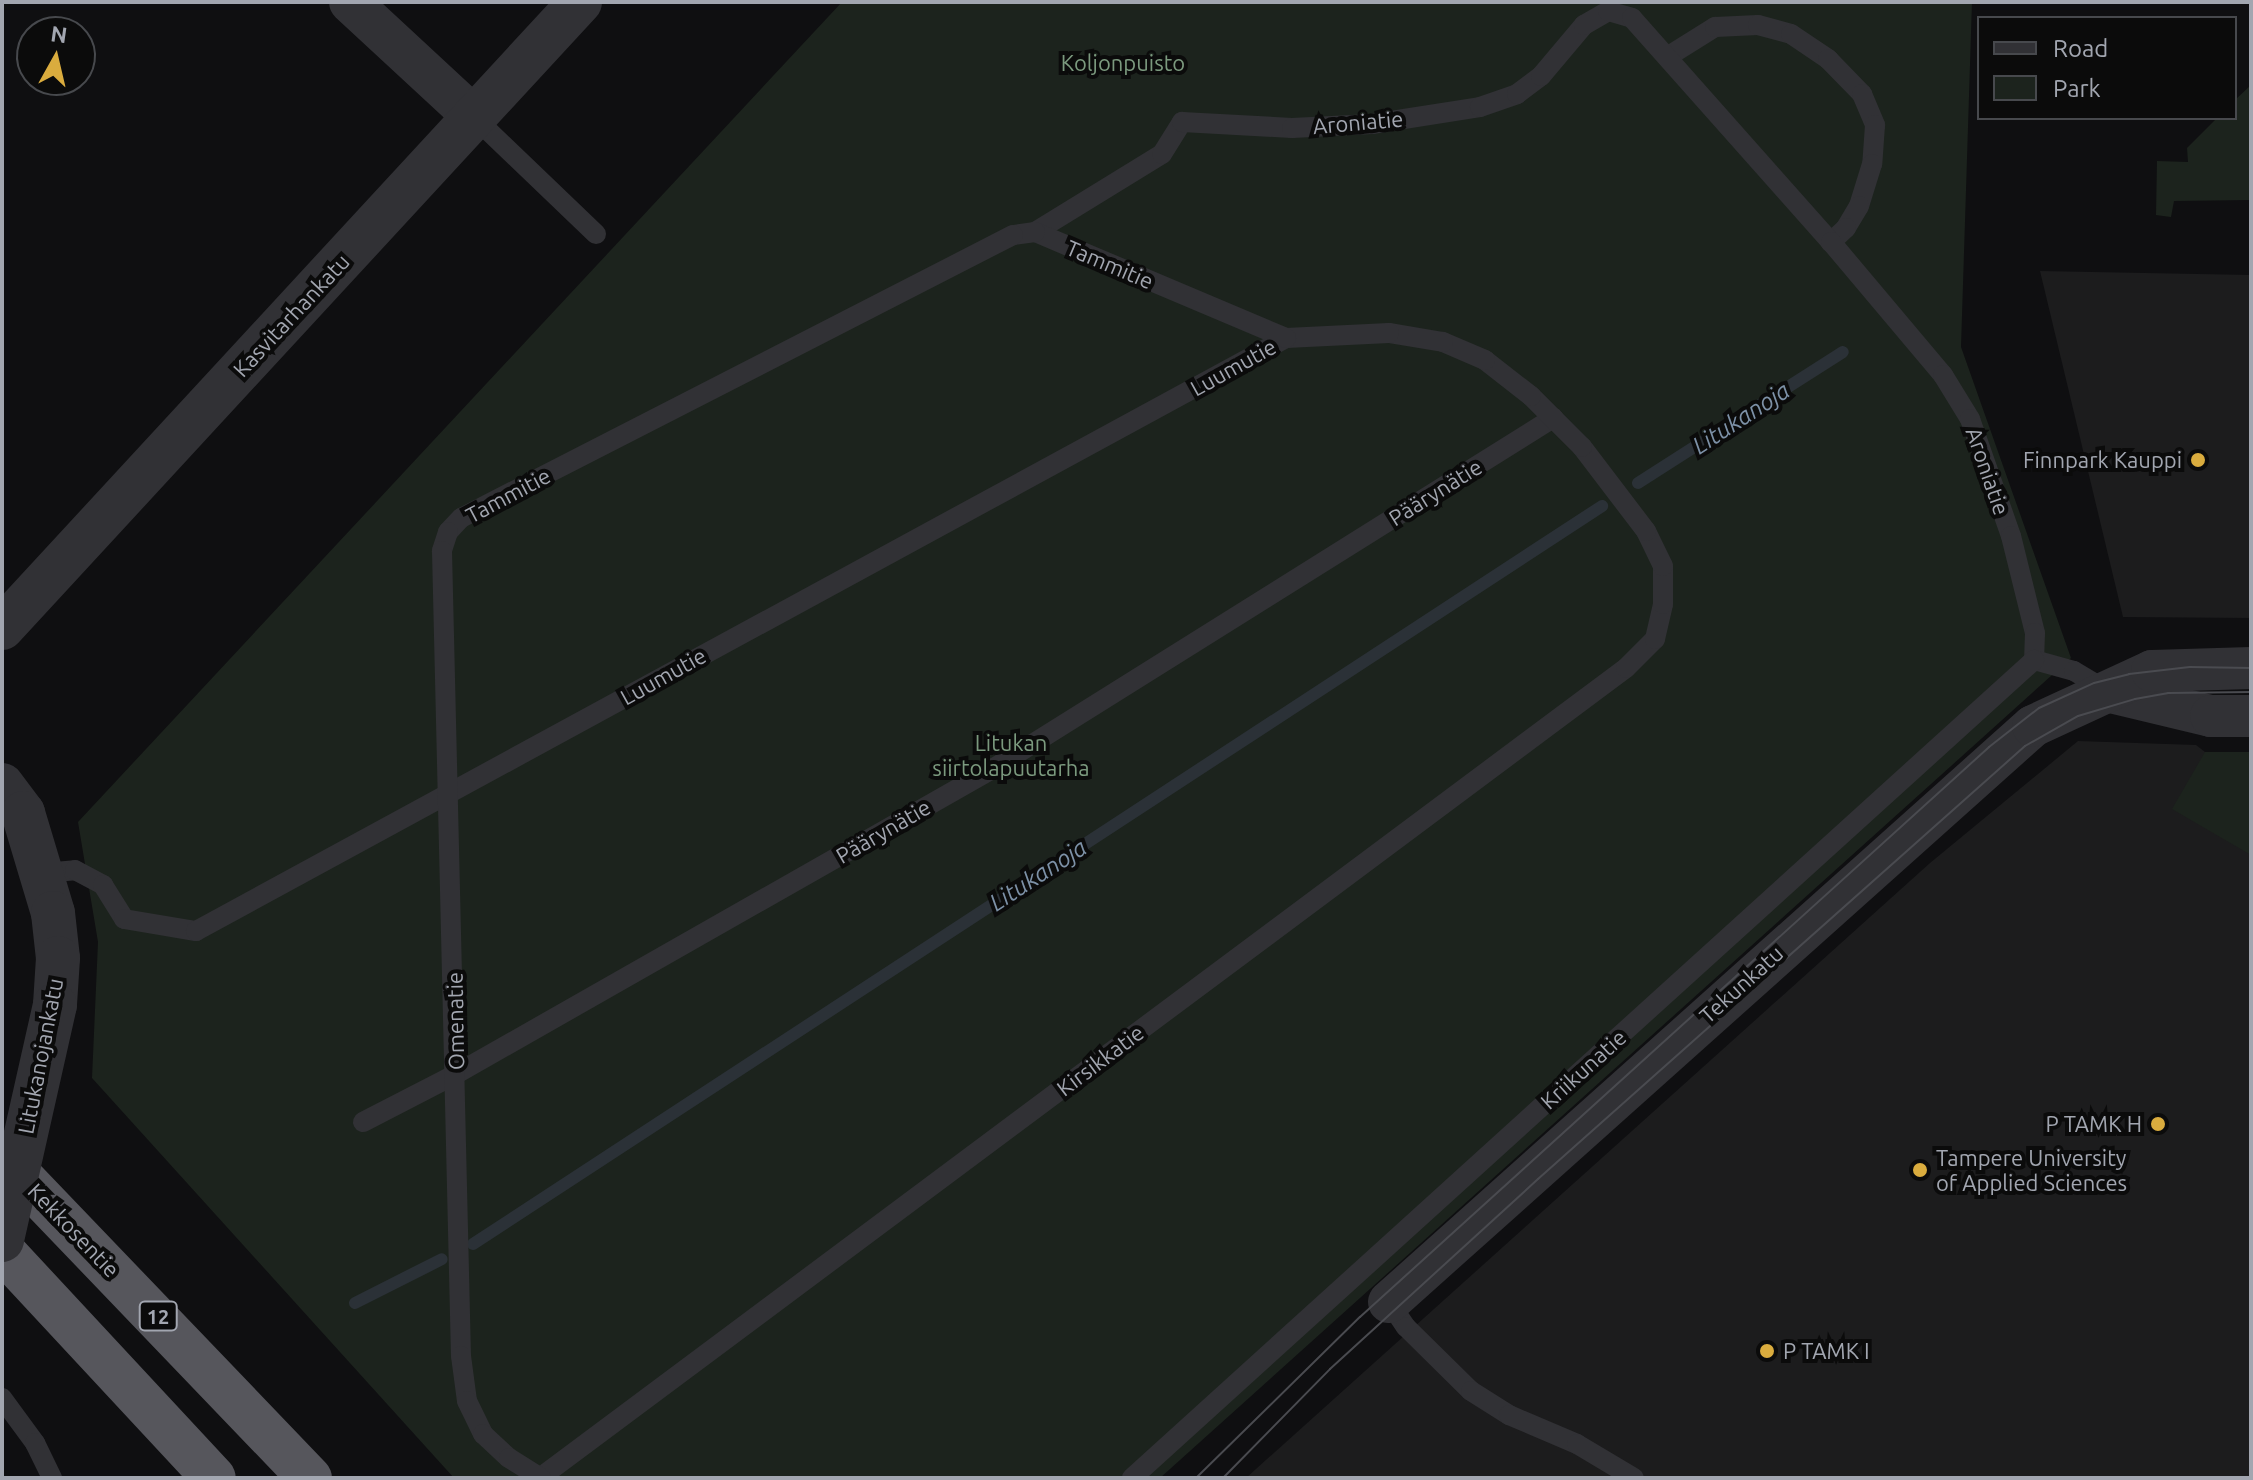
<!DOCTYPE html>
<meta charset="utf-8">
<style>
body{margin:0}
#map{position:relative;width:2253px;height:1480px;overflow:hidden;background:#0f0f11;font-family:Ubuntu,sans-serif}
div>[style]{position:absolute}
.built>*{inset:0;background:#1c1c1d}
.green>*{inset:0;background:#1c231d}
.stream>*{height:12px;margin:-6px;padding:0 6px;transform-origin:6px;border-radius:6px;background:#2b3137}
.service>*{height:20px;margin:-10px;padding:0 10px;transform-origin:10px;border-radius:10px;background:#313135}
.minor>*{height:42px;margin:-21px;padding:0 21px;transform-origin:21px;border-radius:21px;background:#313135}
.tertiary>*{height:44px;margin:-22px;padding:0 22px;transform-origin:22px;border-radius:22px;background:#313135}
.trunk>*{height:44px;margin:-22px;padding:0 22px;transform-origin:22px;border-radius:22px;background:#56565c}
.tram>*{height:2px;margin:-1px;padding:0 1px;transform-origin:1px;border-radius:1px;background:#4a4b50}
.tertiary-bridge>*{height:44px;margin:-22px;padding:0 22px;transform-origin:22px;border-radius:22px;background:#313135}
.dots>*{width:22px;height:22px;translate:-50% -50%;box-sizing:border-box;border:4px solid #0b0b0b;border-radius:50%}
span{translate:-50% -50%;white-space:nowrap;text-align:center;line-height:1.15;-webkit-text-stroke:8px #0b0b0b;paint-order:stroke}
.shield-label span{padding:2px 6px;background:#0b0b0b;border:2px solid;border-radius:6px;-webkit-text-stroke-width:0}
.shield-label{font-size:20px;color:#a2a6b0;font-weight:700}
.park-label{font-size:22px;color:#7b997e}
.street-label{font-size:22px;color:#a2a6b0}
.poi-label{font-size:22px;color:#a2a6b0}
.right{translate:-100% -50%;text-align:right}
.left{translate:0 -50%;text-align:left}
.water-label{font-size:24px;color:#7d91a7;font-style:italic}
.frame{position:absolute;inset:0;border:4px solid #a2a6b0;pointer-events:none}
.legend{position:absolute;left:1977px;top:16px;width:260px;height:104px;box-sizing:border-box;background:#0b0b0b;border:2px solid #47494d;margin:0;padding:10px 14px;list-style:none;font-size:24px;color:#a2a6b0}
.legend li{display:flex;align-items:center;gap:16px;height:40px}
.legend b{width:40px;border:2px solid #47494d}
.north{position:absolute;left:16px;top:16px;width:80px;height:80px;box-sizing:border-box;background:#0b0b0b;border:2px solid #47494d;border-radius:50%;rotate:8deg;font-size:22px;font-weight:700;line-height:32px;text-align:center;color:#a2a6b0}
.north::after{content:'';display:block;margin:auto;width:28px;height:36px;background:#daac3e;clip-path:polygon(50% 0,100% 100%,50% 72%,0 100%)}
</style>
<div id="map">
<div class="built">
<div style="clip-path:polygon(2040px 271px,2251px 275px,2251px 618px,2123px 617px)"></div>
<div style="clip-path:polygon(2078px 741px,2196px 745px,2205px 752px,2251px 752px,2251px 1478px,1246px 1478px,1930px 863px)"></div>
</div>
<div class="green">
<div style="clip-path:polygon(842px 2px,1972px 2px,1961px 347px,2071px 658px,1160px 1478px,454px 1478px,92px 1078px,98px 942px,78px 822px)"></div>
<div style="clip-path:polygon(2251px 85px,2251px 214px,2250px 200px,2174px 201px,2171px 217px,2156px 215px,2157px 161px,2188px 162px,2187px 148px,2217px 118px,2235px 118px,2235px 100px)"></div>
<div style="clip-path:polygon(2205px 752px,2251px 752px,2251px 855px,2172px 809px)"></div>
</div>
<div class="stream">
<div style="left:1638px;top:483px;width:243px;rotate:-32.6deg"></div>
<div style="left:473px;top:1244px;width:1349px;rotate:-33.17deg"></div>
<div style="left:355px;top:1303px;width:97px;rotate:-26.8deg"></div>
</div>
<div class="service">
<div style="left:1667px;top:57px;width:57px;rotate:-32deg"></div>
<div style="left:1715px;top:27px;width:43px;rotate:-2.7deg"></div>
<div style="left:1758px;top:25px;width:34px;rotate:15deg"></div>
<div style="left:1791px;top:34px;width:45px;rotate:34deg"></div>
<div style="left:1828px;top:59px;width:49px;rotate:45.8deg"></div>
<div style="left:1862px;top:94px;width:34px;rotate:67deg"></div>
<div style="left:1875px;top:125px;width:39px;rotate:94deg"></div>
<div style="left:1872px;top:164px;width:44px;rotate:107.2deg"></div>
<div style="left:1859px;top:206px;width:26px;rotate:121deg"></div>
<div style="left:1846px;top:228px;width:21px;rotate:137deg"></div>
<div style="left:474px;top:117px;width:169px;rotate:43.8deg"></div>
<div style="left:1035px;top:232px;width:149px;rotate:-31.6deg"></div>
<div style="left:1162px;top:154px;width:38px;rotate:-58deg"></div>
<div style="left:1182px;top:122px;width:110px;rotate:3.1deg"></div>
<div style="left:1292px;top:128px;width:80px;rotate:-2.9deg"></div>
<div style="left:1372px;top:124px;width:109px;rotate:-8.9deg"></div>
<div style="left:1480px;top:107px;width:39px;rotate:-19deg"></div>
<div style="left:1517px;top:94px;width:30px;rotate:-37deg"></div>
<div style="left:1541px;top:76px;width:67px;rotate:-49.9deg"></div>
<div style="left:1584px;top:25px;width:28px;rotate:-30deg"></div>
<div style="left:1608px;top:11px;width:25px;rotate:16deg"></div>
<div style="left:1632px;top:18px;width:300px;rotate:48.4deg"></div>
<div style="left:1831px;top:242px;width:174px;rotate:49.9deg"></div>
<div style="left:1943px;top:375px;width:52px;rotate:58.5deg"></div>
<div style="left:1970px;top:419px;width:124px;rotate:70.7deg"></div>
<div style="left:2011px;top:536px;width:100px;rotate:76.1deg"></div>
<div style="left:2035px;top:633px;width:27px;rotate:92deg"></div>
<div style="left:2034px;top:660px;width:41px;rotate:15.4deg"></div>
<div style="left:2074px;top:671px;width:39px;rotate:31deg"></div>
<div style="left:43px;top:873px;width:32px;rotate:-5deg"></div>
<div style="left:75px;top:870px;width:32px;rotate:28deg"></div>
<div style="left:103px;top:885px;width:40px;rotate:58deg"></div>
<div style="left:124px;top:919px;width:73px;rotate:9.5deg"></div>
<div style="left:196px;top:931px;width:1241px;rotate:-28.55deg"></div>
<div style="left:363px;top:1122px;width:105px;rotate:-27.3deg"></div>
<div style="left:456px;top:1074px;width:619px;rotate:-29.63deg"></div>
<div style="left:994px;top:768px;width:660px;rotate:-32.05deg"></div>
<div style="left:1389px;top:1302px;width:30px;rotate:56deg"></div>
<div style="left:1406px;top:1327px;width:91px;rotate:44.6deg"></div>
<div style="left:1471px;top:1391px;width:45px;rotate:32.3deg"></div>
<div style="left:1509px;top:1415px;width:74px;rotate:23.1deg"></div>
<div style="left:1577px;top:1444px;width:66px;rotate:30.8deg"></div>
<div style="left:2px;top:1398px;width:56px;rotate:53.7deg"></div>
<div style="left:35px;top:1443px;width:39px;rotate:64deg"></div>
<div style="left:541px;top:1477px;width:1353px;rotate:-36.71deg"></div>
<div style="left:1626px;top:668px;width:41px;rotate:-45deg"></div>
<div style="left:1655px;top:639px;width:36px;rotate:-77deg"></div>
<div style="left:1663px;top:604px;width:38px;rotate:-90deg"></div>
<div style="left:1663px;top:566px;width:39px;rotate:-116deg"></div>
<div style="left:1646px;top:531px;width:106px;rotate:-127.3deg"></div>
<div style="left:1582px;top:447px;width:72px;rotate:-135deg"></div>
<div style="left:1531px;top:396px;width:58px;rotate:-142deg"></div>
<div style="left:1485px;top:360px;width:46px;rotate:-156.8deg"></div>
<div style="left:1443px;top:342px;width:55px;rotate:-170.5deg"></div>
<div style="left:1389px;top:333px;width:103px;rotate:177.2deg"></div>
<div style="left:1286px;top:338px;width:272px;rotate:-157.1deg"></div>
<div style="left:1035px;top:232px;width:22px;rotate:172deg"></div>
<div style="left:1013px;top:235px;width:620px;rotate:152.86deg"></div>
<div style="left:461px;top:518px;width:19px;rotate:133deg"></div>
<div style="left:448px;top:532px;width:20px;rotate:108deg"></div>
<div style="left:442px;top:551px;width:805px;rotate:88.65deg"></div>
<div style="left:461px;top:1356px;width:45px;rotate:82.4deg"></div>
<div style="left:467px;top:1401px;width:37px;rotate:64deg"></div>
<div style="left:483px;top:1434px;width:35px;rotate:43deg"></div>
<div style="left:509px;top:1458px;width:38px;rotate:32deg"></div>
<div style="left:1132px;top:1478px;width:1218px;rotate:-42.2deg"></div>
</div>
<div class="minor">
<div style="left:350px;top:2px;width:169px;rotate:42.8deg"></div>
<div style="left:2111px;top:692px;width:103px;rotate:13.5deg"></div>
<div style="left:2211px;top:716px;width:40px"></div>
<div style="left:1389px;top:1302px;width:864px;rotate:-41.81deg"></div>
<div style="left:2033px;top:726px;width:131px;rotate:-24.8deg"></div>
<div style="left:2152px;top:671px;width:99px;rotate:-1.7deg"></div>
</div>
<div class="tertiary">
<div style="left:2px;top:628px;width:852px;rotate:-47.28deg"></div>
<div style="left:2px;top:785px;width:35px;rotate:53deg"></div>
<div style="left:23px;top:813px;width:104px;rotate:73.3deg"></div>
<div style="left:53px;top:913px;width:45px;rotate:83.7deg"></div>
<div style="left:58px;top:958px;width:47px;rotate:93.7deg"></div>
</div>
<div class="trunk">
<div style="left:2px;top:1157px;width:445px;rotate:46.2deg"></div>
<div style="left:2px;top:1250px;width:311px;rotate:47.1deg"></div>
</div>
<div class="tram">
<div style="left:1196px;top:1478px;width:230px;rotate:-44.5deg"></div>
<div style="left:1360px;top:1317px;width:849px;rotate:-42.18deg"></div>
<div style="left:1989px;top:747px;width:63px;rotate:-38deg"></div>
<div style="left:2039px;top:708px;width:60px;rotate:-24.4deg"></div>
<div style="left:2094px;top:683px;width:36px;rotate:-14deg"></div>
<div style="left:2129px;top:674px;width:61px;rotate:-6.5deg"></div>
<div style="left:2190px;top:667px;width:61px;rotate:0.9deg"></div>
<div style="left:1223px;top:1478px;width:153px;rotate:-45.5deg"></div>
<div style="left:1330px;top:1369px;width:282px;rotate:-42.4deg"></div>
<div style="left:1538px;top:1179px;width:652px;rotate:-41.64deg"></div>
<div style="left:2025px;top:746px;width:61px;rotate:-29.5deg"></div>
<div style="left:2078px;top:716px;width:59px;rotate:-16.6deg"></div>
<div style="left:2135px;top:699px;width:34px;rotate:-10deg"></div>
<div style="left:2168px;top:693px;width:83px;rotate:-0.7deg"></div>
</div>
<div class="tertiary-bridge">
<div style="left:2px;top:1240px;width:241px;rotate:-77.3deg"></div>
</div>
<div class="dots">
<div style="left:2198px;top:460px;background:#daac3e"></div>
<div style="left:2158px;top:1124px;background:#daac3e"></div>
<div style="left:1920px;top:1170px;background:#daac3e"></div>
<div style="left:1767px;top:1351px;background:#daac3e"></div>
</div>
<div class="shield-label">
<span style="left:158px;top:1316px">12</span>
</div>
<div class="park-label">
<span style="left:1123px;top:63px">Koljonpuisto</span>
<span style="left:1011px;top:755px">Litukan<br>siirtolapuutarha</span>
</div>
<div class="street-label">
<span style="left:1358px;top:122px;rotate:-5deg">Aroniatie</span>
<span style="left:1110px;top:264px;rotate:23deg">Tammitie</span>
<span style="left:291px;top:315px;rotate:-47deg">Kasvitarhankatu</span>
<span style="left:1233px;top:367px;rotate:-29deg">Luumutie</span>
<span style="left:1988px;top:471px;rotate:71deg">Aroniatie</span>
<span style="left:1435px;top:492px;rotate:-32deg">Päärynätie</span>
<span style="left:508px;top:495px;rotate:-28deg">Tammitie</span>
<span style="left:663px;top:676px;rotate:-29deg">Luumutie</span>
<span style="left:883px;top:831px;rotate:-30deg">Päärynätie</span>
<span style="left:1741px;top:984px;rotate:-42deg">Tekunkatu</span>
<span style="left:455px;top:1021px;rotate:-91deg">Omenatie</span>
<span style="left:40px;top:1056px;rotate:-79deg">Litukanojankatu</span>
<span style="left:1100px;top:1060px;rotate:-37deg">Kirsikkatie</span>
<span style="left:1583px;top:1069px;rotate:-42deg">Kriikunatie</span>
<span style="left:74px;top:1230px;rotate:46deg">Kekkosentie</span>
</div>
<div class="poi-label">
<span class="right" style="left:2182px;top:460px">Finnpark Kauppi</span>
<span class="right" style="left:2142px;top:1124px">P TAMK H</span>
<span class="left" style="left:1936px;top:1170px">Tampere University<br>of Applied Sciences</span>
<span class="left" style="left:1783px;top:1351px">P TAMK I</span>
</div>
<div class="water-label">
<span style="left:1741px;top:418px;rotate:-33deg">Litukanoja</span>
<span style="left:1038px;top:875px;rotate:-33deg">Litukanoja</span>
</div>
<div class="frame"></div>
<ul class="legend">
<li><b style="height:10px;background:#313135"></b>Road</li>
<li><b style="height:22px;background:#1c231d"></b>Park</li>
</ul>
<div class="north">N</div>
</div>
